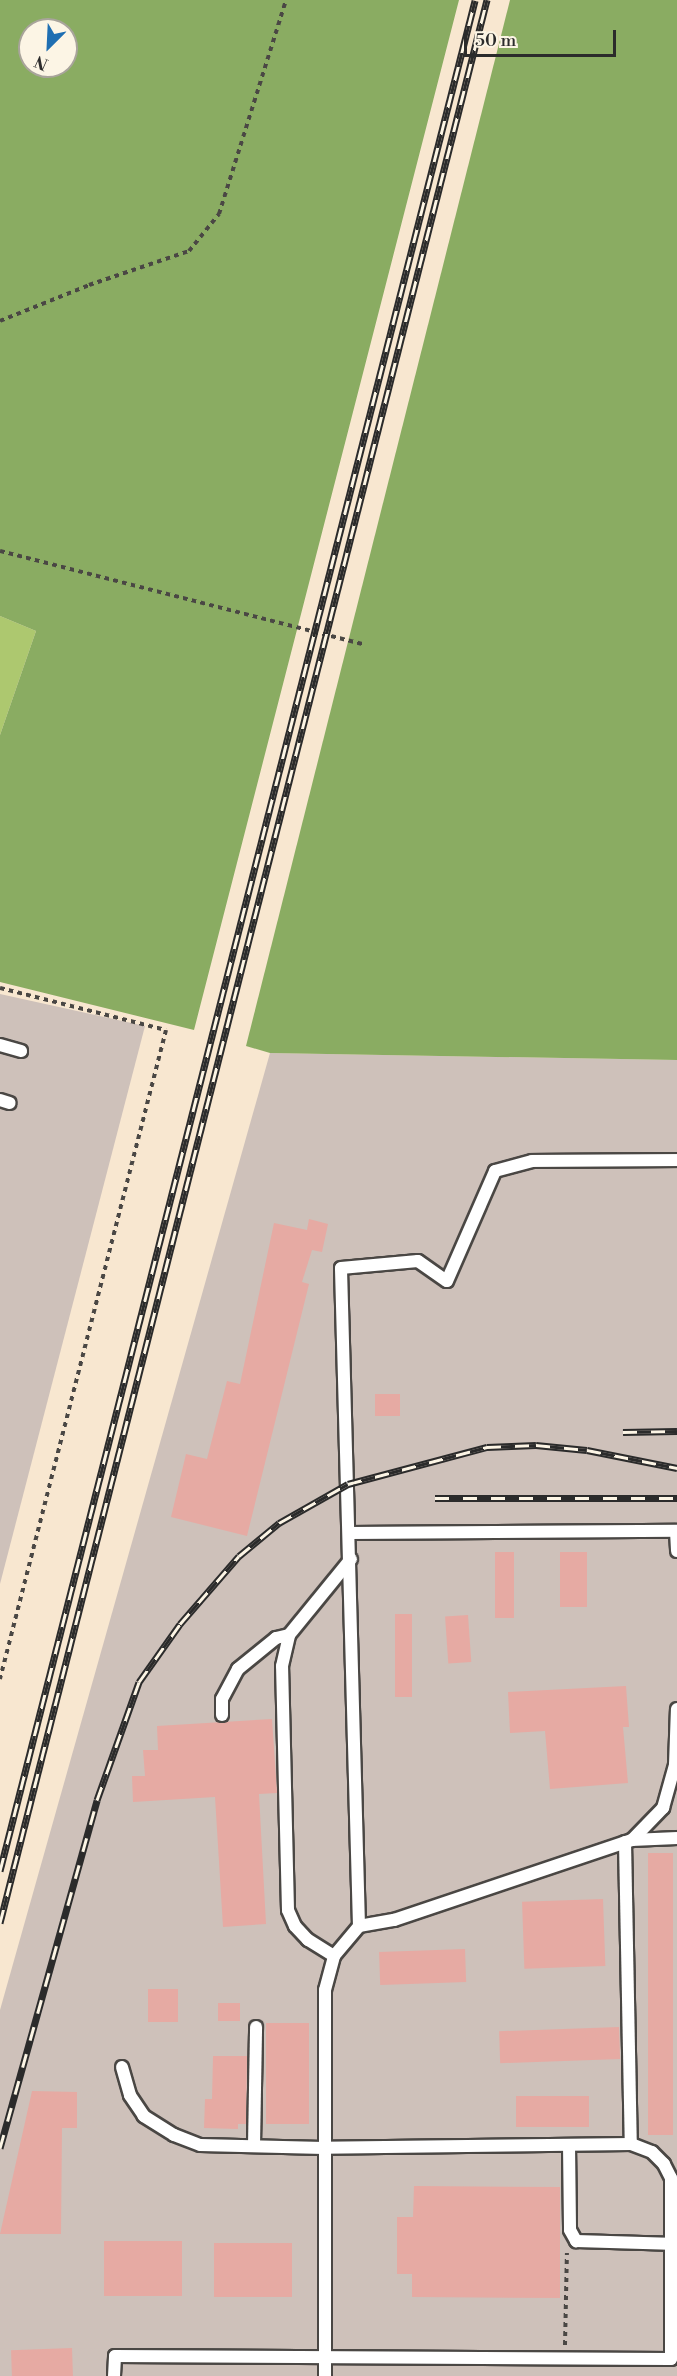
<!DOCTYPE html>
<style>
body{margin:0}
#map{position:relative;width:677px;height:2376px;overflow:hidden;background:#f8e7d0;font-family:"Libre Bodoni",serif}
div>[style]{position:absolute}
.industrial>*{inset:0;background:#cec1ba}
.green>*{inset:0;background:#adc86f}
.forest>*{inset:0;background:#8aac62}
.building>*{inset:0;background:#e6aaa3;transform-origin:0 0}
.path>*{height:4px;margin-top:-2px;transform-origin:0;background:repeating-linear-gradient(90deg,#4a4744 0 4.5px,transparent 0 9px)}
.roads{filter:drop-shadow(2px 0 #4a4744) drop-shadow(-2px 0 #4a4744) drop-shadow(0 2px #4a4744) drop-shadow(0 -2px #4a4744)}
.lane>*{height:12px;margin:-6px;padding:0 6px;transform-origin:6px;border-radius:6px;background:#fff}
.rail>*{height:7px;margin-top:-3.5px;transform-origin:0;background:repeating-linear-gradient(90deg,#fcf5e5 0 14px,#2b2b2b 0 28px);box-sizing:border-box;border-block:2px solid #2b2b2b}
span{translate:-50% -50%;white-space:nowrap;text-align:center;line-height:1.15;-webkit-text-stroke:5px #fcf5e5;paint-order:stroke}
.north{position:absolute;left:18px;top:18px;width:60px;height:60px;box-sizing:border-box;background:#fcf5e5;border:2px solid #a8a49b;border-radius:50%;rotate:204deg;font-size:16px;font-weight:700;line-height:24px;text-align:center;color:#2b2b2b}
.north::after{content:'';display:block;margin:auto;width:21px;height:27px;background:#1f6fb2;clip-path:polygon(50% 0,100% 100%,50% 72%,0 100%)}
.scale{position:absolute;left:464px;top:30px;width:152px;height:27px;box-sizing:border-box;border:3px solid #2b2b2b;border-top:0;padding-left:8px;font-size:18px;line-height:21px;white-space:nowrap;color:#2b2b2b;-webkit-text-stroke:4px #fcf5e5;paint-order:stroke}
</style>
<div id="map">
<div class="industrial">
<div style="clip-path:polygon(0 994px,145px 1026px,0 1584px)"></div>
<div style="clip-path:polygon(270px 1053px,677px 1060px,677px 2376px,0 2376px,0 2010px)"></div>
</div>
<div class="green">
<div style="clip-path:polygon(0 616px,36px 631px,0 735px)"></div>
</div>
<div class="forest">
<div style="clip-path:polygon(evenodd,0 0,459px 0,194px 1030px,0 982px,0 735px,36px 631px,0 616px,0 0,30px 30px,66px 30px,66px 66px,30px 66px,30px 30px)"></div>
<div style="clip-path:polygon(510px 0,677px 0,677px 1060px,270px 1053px,246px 1046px)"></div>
</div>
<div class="building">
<div style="clip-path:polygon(309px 1219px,328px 1224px,322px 1252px,312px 1250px,302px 1282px,309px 1284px,247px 1536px,171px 1517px,186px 1454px,207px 1459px,227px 1381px,240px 1384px,274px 1223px,307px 1230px)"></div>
<div style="left:375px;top:1394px;width:25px;height:22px"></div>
<div style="left:495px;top:1552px;width:19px;height:66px"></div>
<div style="left:560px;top:1552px;width:27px;height:55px"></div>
<div style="left:395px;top:1614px;width:17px;height:83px"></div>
<div style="left:468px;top:1615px;width:47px;height:23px;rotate:86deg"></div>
<div style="clip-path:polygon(626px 1686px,629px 1727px,623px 1727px,628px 1783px,550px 1789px,545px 1731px,510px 1733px,508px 1692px)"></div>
<div style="clip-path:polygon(272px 1719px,277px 1793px,259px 1794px,266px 1924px,223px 1927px,215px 1797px,133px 1802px,132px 1776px,145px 1776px,143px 1750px,158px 1750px,157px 1726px)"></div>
<div style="left:648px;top:1853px;width:25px;height:282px"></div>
<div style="left:603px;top:1899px;width:67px;height:81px;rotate:88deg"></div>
<div style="left:465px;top:1949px;width:33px;height:86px;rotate:88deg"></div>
<div style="left:148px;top:1989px;width:30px;height:33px"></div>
<div style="left:218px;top:2003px;width:22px;height:18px"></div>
<div style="left:266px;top:2023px;width:43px;height:101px"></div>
<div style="left:619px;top:2027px;width:32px;height:120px;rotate:88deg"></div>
<div style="clip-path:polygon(213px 2056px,247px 2056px,246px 2124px,238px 2124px,238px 2129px,204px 2128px,205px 2099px,212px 2099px)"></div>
<div style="clip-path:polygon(32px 2091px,77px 2092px,77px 2128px,62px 2128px,61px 2234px,0 2234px)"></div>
<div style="left:516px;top:2096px;width:73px;height:31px"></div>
<div style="clip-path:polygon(414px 2186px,560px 2187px,560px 2298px,412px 2297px,412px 2274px,397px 2274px,397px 2217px,413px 2217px)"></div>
<div style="left:104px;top:2241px;width:78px;height:55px"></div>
<div style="left:214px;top:2243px;width:78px;height:54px"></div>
<div style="left:72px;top:2348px;width:28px;height:61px;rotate:88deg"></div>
</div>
<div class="path">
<div style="left:0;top:321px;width:96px;rotate:-22deg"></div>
<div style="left:89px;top:285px;width:106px;rotate:-18.8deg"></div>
<div style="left:189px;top:251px;width:48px;rotate:-51deg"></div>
<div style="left:219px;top:214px;width:224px;rotate:-72.6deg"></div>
<div style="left:0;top:551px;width:374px;rotate:14.4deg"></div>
<div style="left:0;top:988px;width:171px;rotate:14.2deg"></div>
<div style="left:166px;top:1030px;width:670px;rotate:104.35deg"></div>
<div style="left:565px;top:2345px;width:92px;rotate:-88.8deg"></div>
</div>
<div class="roads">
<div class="lane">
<div style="left:0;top:1045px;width:22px;rotate:16deg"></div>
<div style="left:0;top:1100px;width:10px;rotate:17deg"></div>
<div style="left:676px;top:1531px;width:20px;rotate:87deg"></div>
<div style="left:350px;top:1533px;width:327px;rotate:-0.4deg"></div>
<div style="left:222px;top:1715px;width:16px;rotate:-90deg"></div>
<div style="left:222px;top:1699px;width:34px;rotate:-62deg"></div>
<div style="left:238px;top:1669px;width:49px;rotate:-39.2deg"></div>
<div style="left:276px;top:1638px;width:13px;rotate:-13deg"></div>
<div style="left:632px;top:1840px;width:45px;rotate:-2.5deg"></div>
<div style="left:625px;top:1842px;width:302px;rotate:88.9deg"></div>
<div style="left:359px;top:1926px;width:36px;rotate:-10deg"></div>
<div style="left:394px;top:1920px;width:251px;rotate:-18.6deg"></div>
<div style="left:632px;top:1840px;width:45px;rotate:-45.9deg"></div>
<div style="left:663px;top:1808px;width:45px;rotate:-74.4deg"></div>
<div style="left:675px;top:1765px;width:56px;rotate:-88deg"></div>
<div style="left:334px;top:1956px;width:31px;rotate:-148deg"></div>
<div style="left:308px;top:1940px;width:19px;rotate:-133deg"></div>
<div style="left:295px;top:1926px;width:17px;rotate:-114deg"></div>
<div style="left:288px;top:1910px;width:244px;rotate:-91.4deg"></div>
<div style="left:282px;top:1666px;width:32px;rotate:-77deg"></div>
<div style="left:289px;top:1635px;width:98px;rotate:-50.8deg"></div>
<div style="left:569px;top:2145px;width:85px;rotate:89.3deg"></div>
<div style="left:570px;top:2230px;width:13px;rotate:61deg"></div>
<div style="left:576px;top:2241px;width:101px;rotate:1.7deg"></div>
<div style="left:254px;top:2146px;width:119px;rotate:-89deg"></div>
<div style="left:114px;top:2376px;width:20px;rotate:-87deg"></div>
<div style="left:115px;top:2356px;width:556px;rotate:0.31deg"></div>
<div style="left:671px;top:2359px;width:181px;rotate:-90deg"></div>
<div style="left:671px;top:2178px;width:16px;rotate:-117deg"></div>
<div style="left:664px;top:2164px;width:17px;rotate:-135deg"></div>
<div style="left:652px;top:2152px;width:22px;rotate:-159deg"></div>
<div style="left:631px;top:2144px;width:307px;rotate:179.3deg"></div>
<div style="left:324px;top:2148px;width:124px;rotate:-178.6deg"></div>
<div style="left:200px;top:2145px;width:28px;rotate:-159deg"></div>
<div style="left:174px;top:2135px;width:36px;rotate:-148deg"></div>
<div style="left:144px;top:2116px;width:25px;rotate:-124deg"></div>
<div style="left:130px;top:2095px;width:29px;rotate:-106deg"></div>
<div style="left:325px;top:2376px;width:386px;rotate:-90deg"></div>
<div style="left:325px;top:1990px;width:35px;rotate:-75deg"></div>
<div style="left:334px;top:1956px;width:39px;rotate:-50deg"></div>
<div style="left:359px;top:1926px;width:658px;rotate:-91.57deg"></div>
<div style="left:341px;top:1268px;width:77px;rotate:-5.2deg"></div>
<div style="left:418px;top:1261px;width:35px;rotate:35deg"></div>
<div style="left:447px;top:1281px;width:120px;rotate:-66.4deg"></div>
<div style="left:495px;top:1171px;width:38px;rotate:-15deg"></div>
<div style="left:532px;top:1161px;width:145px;rotate:-0.4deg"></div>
</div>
</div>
<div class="rail">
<div style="left:623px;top:1432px;width:54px;rotate:-1.1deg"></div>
<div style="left:435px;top:1498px;width:242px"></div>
<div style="left:0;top:1871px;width:1930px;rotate:-75.75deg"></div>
<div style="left:0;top:1923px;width:1984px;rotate:-75.79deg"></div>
<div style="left:0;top:2148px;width:361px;rotate:-74.4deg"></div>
<div style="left:97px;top:1800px;width:125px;rotate:-70.4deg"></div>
<div style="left:139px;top:1682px;width:71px;rotate:-54.7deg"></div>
<div style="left:180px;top:1624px;width:90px;rotate:-49.1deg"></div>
<div style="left:239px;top:1556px;width:52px;rotate:-39.5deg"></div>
<div style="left:279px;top:1523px;width:79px;rotate:-29.5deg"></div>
<div style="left:348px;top:1484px;width:144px;rotate:-14.9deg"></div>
<div style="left:487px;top:1447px;width:49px;rotate:-2.3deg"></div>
<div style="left:536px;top:1445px;width:51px;rotate:5.6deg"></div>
<div style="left:587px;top:1450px;width:92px;rotate:11.3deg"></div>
</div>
<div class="north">N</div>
<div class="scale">50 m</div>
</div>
